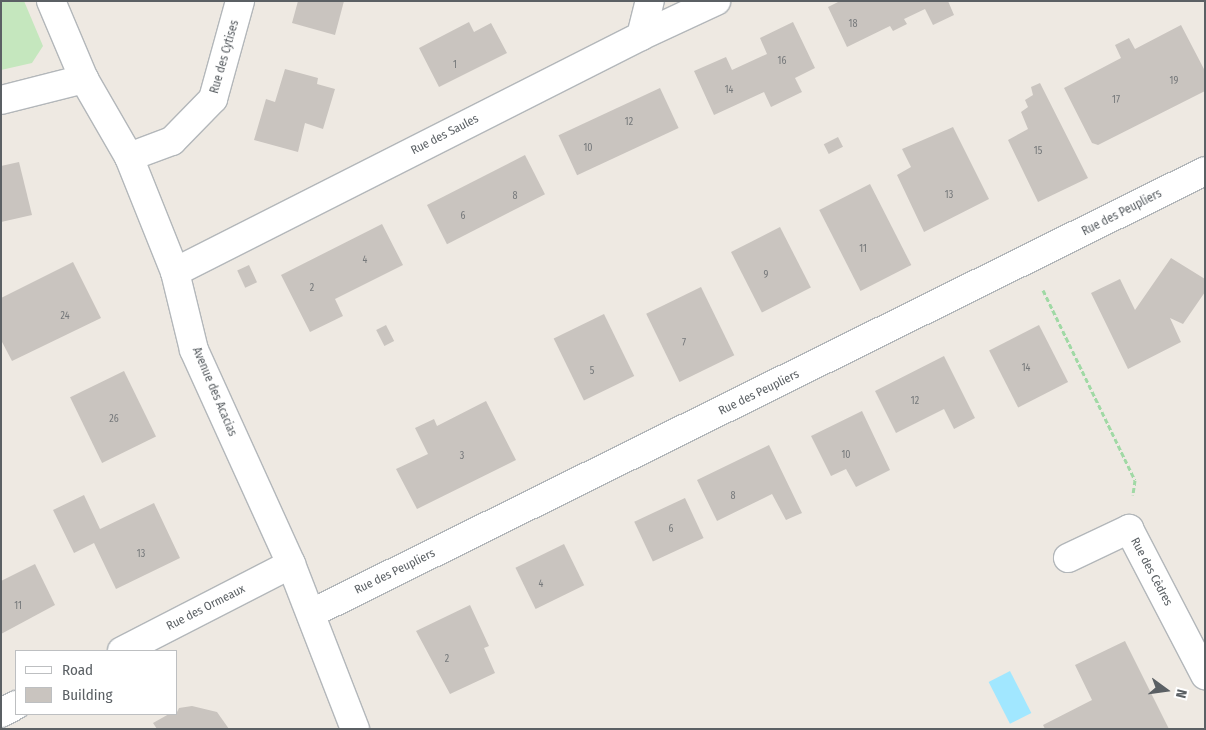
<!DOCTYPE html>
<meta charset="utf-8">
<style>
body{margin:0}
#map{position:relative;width:1206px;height:730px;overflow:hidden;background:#eee9e2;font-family:"Fira Sans Condensed",sans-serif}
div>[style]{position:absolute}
.green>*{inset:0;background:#c5e7be}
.water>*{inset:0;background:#a1e7ff;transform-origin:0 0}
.building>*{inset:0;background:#c9c4bf;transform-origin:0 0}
.path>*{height:3px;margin-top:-1.5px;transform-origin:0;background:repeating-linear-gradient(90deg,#a0d9a5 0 5px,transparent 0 7.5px)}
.roads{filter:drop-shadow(1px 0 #b3b7ba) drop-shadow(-1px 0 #b3b7ba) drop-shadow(0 1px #b3b7ba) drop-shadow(0 -1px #b3b7ba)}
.street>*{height:28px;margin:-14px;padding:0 14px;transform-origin:14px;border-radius:14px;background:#fff}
span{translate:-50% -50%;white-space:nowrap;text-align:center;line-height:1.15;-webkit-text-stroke:4px #fff;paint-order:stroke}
.number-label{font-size:10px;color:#76797b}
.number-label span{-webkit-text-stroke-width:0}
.street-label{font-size:12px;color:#5b6064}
.frame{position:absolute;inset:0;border:2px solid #5b6064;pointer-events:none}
.legend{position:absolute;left:15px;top:650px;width:162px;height:65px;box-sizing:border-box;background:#fff;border:1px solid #bdbfc1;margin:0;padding:6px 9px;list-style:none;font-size:15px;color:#5b6064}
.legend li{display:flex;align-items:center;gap:10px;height:25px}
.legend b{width:25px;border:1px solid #bdbfc1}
.north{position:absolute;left:1141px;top:665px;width:50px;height:50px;-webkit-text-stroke:4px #fff;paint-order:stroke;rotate:104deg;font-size:14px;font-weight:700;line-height:20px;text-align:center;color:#5b6064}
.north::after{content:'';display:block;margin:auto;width:18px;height:22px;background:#5b6064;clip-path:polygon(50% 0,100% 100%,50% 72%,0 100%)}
</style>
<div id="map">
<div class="green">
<div style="clip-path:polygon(1px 1px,24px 1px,43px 46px,32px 63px,1px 70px)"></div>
</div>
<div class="water">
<div style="left:1010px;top:671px;width:47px;height:24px;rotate:63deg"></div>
</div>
<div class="building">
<div style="clip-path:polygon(298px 1px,344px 1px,335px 35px,292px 23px)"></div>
<div style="clip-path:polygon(840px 1px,948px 1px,954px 15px,933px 25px,925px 9px,904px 19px,907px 24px,893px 31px,890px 26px,847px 47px,828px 7px)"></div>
<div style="clip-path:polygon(469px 22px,474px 32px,491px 23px,507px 53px,439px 87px,419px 48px)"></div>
<div style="clip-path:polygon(793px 22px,815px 68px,795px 78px,802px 92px,771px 107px,764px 92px,714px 115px,694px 71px,726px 57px,732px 70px,767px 54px,760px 38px)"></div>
<div style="clip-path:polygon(1181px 25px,1205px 71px,1205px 91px,1098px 145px,1092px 143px,1064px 88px,1121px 58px,1115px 45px,1129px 38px,1135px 49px)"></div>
<div style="clip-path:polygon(285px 69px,318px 78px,317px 84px,335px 89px,323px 129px,305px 123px,298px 152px,254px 140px,266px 99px,275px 102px)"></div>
<div style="clip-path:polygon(1040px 83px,1088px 178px,1038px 202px,1008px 140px,1028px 129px,1021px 112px,1028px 107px,1025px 100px,1033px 95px,1031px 87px)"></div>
<div style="left:660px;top:88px;width:44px;height:112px;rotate:65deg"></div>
<div style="clip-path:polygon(953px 127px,989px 199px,924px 232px,897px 175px,911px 167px,902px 149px)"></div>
<div style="left:838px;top:137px;width:11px;height:16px;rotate:63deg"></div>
<div style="left:525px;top:155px;width:44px;height:110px;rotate:63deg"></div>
<div style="clip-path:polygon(19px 162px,32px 215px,1px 222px,1px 166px)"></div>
<div style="left:870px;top:184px;width:91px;height:57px;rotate:63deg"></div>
<div style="clip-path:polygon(382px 224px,403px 265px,335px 299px,343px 316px,310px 332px,281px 275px)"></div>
<div style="left:780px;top:227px;width:68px;height:55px;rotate:63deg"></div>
<div style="clip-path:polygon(1171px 258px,1205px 279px,1205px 292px,1183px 324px,1170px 318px,1181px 342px,1128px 369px,1091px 293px,1120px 279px,1135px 310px)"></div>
<div style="clip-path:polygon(73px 262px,101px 318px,12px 361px,1px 340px,1px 298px)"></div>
<div style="left:249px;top:265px;width:19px;height:13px;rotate:65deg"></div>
<div style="left:701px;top:287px;width:76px;height:61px;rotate:64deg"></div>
<div style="left:604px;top:314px;width:69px;height:56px;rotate:64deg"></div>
<div style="left:386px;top:325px;width:18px;height:11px;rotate:63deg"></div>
<div style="left:1039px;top:325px;width:64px;height:56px;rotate:63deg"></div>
<div style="clip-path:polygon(944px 356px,975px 418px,954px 429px,944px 409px,896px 433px,875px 391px)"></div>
<div style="left:124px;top:371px;width:73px;height:60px;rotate:64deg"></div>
<div style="clip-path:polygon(486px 401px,516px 460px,417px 509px,396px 469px,428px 454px,415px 428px,434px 419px,437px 426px)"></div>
<div style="clip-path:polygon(862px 411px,890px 470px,856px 487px,846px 469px,831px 476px,811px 436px)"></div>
<div style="clip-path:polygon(769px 445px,802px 513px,786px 520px,772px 494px,717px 521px,697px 480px)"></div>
<div style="clip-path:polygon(84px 495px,100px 529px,154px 503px,180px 558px,116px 589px,94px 543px,74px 553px,53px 510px)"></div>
<div style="left:685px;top:498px;width:44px;height:56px;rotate:65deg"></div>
<div style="left:564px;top:544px;width:46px;height:54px;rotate:64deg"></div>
<div style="clip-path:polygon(35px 564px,55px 605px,1px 634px,1px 581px)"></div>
<div style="clip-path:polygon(470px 605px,489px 646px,484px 648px,495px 673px,450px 694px,416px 631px)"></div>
<div style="clip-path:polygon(1125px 641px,1169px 729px,1045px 729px,1043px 725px,1092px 700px,1075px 665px)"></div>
<div style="clip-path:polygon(192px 706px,217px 712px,229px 729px,157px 729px,153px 723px,169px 714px,176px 714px,179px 708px)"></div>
</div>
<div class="path">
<div style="left:1043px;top:290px;width:211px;rotate:64.2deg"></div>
<div style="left:1135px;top:480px;width:15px;rotate:98deg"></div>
</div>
<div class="roads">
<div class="street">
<div style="left:51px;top:1px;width:85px;rotate:67.1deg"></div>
<div style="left:84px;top:79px;width:90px;rotate:60deg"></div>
<div style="left:129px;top:157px;width:124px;rotate:68.2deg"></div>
<div style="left:175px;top:272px;width:80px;rotate:76.3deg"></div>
<div style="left:194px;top:350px;width:235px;rotate:65.6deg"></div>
<div style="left:291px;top:564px;width:177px;rotate:68.8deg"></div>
<div style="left:641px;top:36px;width:36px;rotate:-76deg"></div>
<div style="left:1px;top:100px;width:86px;rotate:-14.2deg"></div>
<div style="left:129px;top:157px;width:46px;rotate:-20.4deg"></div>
<div style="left:172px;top:141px;width:59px;rotate:-45.7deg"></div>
<div style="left:213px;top:99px;width:102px;rotate:-74.6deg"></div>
<div style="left:175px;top:272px;width:522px;rotate:-26.86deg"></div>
<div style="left:641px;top:36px;width:83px;rotate:-25deg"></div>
<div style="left:1068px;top:558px;width:68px;rotate:-25.4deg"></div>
<div style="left:1129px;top:529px;width:165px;rotate:62.5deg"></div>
<div style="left:312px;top:613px;width:996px;rotate:-26.33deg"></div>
<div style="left:122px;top:651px;width:190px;rotate:-27.2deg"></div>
<div style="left:1px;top:713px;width:17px;rotate:-28deg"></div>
</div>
</div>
<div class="number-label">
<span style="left:853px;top:25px">18</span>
<span style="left:782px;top:62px">16</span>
<span style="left:455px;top:66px">1</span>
<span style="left:1174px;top:82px">19</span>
<span style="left:729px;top:91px">14</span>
<span style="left:1116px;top:101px">17</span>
<span style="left:629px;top:123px">12</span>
<span style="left:588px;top:149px">10</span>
<span style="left:1038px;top:152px">15</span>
<span style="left:949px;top:196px">13</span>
<span style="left:515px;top:197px">8</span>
<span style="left:463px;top:217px">6</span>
<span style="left:863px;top:250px">11</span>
<span style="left:365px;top:261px">4</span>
<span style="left:766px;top:276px">9</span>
<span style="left:312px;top:289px">2</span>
<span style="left:65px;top:317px">24</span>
<span style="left:684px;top:344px">7</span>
<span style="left:1026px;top:369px">14</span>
<span style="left:592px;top:372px">5</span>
<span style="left:915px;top:402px">12</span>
<span style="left:114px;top:420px">26</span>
<span style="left:846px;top:456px">10</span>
<span style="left:462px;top:457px">3</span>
<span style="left:733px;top:497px">8</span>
<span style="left:671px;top:530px">6</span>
<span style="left:141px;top:555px">13</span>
<span style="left:541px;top:585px">4</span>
<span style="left:18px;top:607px">11</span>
<span style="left:447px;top:660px">2</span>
</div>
<div class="street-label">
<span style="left:225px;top:57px;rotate:-74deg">Rue des Cytises</span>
<span style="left:445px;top:135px;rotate:-27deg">Rue des Saules</span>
<span style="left:1122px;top:213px;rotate:-27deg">Rue des Peupliers</span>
<span style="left:214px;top:392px;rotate:67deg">Avenue des Acacias</span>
<span style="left:759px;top:393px;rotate:-26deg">Rue des Peupliers</span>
<span style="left:395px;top:572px;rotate:-26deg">Rue des Peupliers</span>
<span style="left:1151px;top:572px;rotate:62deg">Rue des Cèdres</span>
<span style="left:206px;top:608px;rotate:-27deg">Rue des Ormeaux</span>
</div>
<div class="frame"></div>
<ul class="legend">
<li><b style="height:6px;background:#fff"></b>Road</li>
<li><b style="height:14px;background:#c9c4bf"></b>Building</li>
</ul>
<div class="north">N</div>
</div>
